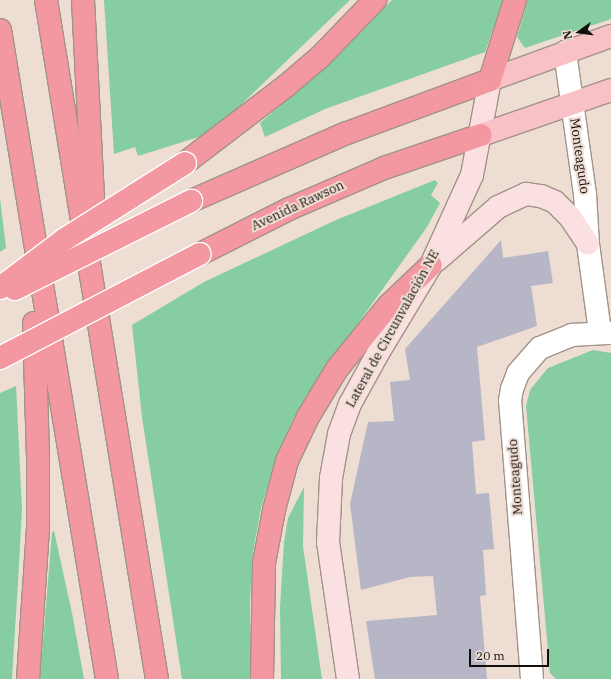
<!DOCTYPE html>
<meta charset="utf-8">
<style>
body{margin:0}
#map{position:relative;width:611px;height:679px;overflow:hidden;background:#eeddd3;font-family:"IBM Plex Serif",serif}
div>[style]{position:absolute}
.green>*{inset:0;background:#86cda1}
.building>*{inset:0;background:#b6b6c6}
.roads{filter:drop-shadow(1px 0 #a29288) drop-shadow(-1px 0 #a29288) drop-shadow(0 1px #a29288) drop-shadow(0 -1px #a29288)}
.street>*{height:22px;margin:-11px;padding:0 11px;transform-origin:11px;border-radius:11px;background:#fff}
.secondary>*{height:22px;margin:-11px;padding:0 11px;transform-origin:11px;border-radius:11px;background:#fbe0e2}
.primary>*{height:22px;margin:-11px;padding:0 11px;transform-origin:11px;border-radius:11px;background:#f8c1c6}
.highway>*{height:22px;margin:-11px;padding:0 11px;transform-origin:11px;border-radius:11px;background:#f398a0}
.bridges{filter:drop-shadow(1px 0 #fff) drop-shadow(-1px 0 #fff) drop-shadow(0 1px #fff) drop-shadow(0 -1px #fff)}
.highway-bridge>*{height:22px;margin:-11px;padding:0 11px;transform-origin:11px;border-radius:11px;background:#f398a0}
span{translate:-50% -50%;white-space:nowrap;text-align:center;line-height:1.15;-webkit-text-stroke:4px #eeddd3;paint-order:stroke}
.street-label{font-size:13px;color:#130e0a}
.north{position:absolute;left:559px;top:12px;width:40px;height:40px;-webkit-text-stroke:3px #eeddd3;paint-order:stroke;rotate:256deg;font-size:11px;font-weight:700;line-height:16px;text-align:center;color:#130e0a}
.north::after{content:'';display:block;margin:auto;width:14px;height:18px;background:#130e0a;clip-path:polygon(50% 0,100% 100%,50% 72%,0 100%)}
.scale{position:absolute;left:469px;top:649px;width:80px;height:18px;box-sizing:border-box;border:2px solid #130e0a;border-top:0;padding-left:5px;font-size:12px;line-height:14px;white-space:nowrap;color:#130e0a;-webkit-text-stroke:3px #eeddd3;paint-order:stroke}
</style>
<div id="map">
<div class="green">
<div style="clip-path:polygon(104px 0,350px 0,224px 121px,205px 135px,138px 156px,135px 147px,114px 154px)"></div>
<div style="clip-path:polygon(392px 0,503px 0,485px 52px,325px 109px,265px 137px,260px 123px,333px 61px)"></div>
<div style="clip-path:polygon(528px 0,611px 0,611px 19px,525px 48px,517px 37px)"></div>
<div style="clip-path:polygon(435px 180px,438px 183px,431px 195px,440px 203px,427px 227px,307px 395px,292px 421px,274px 465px,261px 508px,253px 552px,250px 599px,251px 679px,182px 679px,142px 417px,132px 325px,204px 282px,336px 220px)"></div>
<div style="clip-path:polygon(0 198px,6px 248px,0 252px)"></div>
<div style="clip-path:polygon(593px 350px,611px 353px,611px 679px,556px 679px,550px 673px,526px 406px,530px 390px,548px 368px)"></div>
<div style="clip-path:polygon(16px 386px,22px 509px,18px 582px,12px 679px,0 679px,0 393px)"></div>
<div style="clip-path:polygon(304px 487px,303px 546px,322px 679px,281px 679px,280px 608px,284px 542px,288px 518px)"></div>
<div style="clip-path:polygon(54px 531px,72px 613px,84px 679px,40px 679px,52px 532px)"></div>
</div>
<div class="building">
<div style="clip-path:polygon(501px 240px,503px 258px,548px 251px,553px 283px,531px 286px,537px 326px,477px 347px,485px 440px,472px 442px,476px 494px,489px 493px,494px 549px,483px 550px,486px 595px,480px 596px,487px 679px,375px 679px,366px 621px,437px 615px,433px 576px,410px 577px,361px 590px,350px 504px,368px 422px,394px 421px,390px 382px,410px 380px,405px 349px)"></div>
</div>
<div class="roads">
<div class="street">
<div style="left:565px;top:52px;width:143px;rotate:82deg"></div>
<div style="left:585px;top:194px;width:50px;rotate:86.6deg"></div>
<div style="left:588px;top:244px;width:89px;rotate:82.2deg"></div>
<div style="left:532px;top:679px;width:279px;rotate:-94.5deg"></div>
<div style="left:510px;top:401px;width:12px;rotate:-81deg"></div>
<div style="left:512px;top:389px;width:17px;rotate:-69deg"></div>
<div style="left:518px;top:373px;width:33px;rotate:-49deg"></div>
<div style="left:540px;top:348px;width:35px;rotate:-22deg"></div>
<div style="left:572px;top:335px;width:39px;rotate:-3deg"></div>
</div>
<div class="secondary">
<div style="left:437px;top:260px;width:81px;rotate:-41deg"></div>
<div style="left:498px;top:207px;width:31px;rotate:-25deg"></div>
<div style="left:526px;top:194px;width:15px;rotate:8deg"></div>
<div style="left:541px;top:196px;width:15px;rotate:23deg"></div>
<div style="left:555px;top:202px;width:21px;rotate:45deg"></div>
<div style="left:570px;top:217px;width:32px;rotate:56deg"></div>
<div style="left:348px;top:679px;width:138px;rotate:-98.3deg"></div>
<div style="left:328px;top:542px;width:64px;rotate:-87.3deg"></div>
<div style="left:331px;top:478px;width:45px;rotate:-79.7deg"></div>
<div style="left:339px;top:434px;width:32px;rotate:-70deg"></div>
<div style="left:350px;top:404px;width:58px;rotate:-61.2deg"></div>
<div style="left:378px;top:353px;width:103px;rotate:-58.9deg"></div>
<div style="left:431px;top:265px;width:99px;rotate:-65.5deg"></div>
<div style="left:472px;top:175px;width:97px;rotate:-79.3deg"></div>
</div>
<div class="primary">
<div style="left:490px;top:80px;width:129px;rotate:-20deg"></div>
<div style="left:481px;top:135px;width:138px;rotate:-19.1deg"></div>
</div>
<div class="highway">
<div style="left:46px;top:0;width:688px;rotate:80.72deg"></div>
<div style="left:83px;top:0;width:215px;rotate:87.1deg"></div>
<div style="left:0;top:30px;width:658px;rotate:80.64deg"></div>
<div style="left:185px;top:163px;width:127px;rotate:-37.3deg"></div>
<div style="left:286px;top:86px;width:46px;rotate:-40.6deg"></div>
<div style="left:321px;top:56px;width:78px;rotate:-46deg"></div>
<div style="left:191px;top:201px;width:170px;rotate:-23.6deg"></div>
<div style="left:347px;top:133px;width:153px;rotate:-20.3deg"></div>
<div style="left:490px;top:80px;width:84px;rotate:-72.6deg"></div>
<div style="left:200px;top:254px;width:100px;rotate:-26.8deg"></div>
<div style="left:289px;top:209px;width:103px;rotate:-23.3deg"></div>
<div style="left:384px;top:168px;width:102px;rotate:-18.8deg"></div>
<div style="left:28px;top:679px;width:152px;rotate:-86.2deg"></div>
<div style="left:38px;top:527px;width:70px;rotate:-90deg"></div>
<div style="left:38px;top:457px;width:134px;rotate:-91.7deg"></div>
<div style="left:262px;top:679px;width:116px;rotate:-89deg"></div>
<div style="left:264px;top:563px;width:54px;rotate:-79.3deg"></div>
<div style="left:274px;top:510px;width:51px;rotate:-75.1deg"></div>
<div style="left:287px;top:461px;width:49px;rotate:-64.5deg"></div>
<div style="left:308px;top:417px;width:56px;rotate:-58.9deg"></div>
<div style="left:337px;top:369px;width:81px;rotate:-51deg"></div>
<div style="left:388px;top:306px;width:59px;rotate:-43.6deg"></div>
</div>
</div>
<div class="bridges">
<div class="highway-bridge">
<div style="left:0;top:288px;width:81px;rotate:-37deg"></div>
<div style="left:65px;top:239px;width:142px;rotate:-32.3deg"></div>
<div style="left:15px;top:289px;width:197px;rotate:-26.6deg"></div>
<div style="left:0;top:358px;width:225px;rotate:-27.5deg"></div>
</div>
</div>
<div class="street-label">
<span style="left:579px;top:156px;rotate:82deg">Monteagudo</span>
<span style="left:298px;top:206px;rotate:-25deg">Avenida Rawson</span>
<span style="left:393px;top:329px;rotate:-61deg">Lateral de Circunvalación NE</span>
<span style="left:516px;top:477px;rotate:-94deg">Monteagudo</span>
</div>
<div class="north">N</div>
<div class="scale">20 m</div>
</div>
